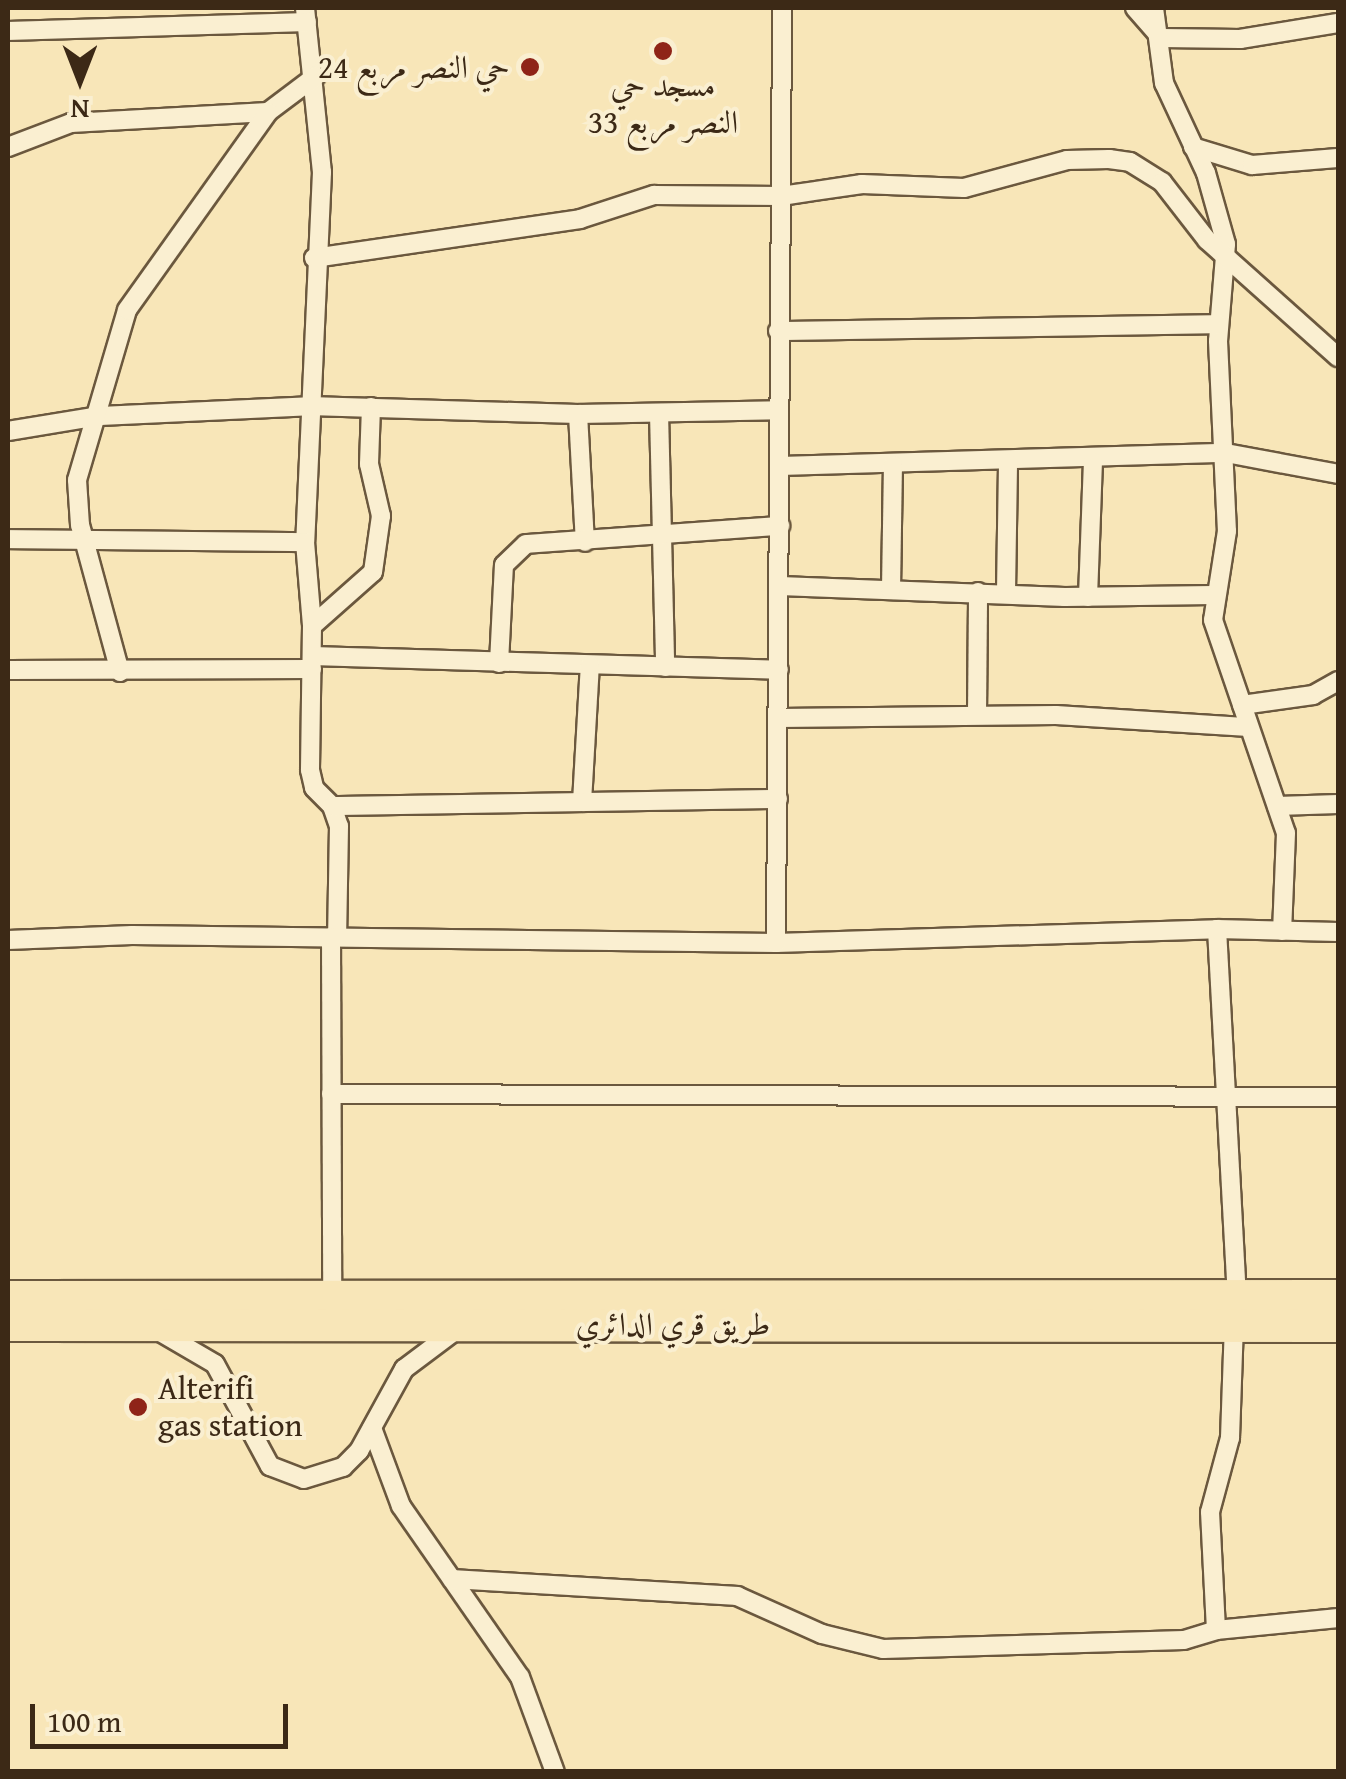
<!DOCTYPE html>
<meta charset="utf-8">
<style>
body{margin:0}
#map{position:relative;width:1346px;height:1779px;overflow:hidden;background:#f8e6b8;font-family:"Gentium Book Plus",Amiri,serif}
div>[style]{position:absolute}
.roads{filter:drop-shadow(2px 0 #6b583e) drop-shadow(-2px 0 #6b583e) drop-shadow(0 2px #6b583e) drop-shadow(0 -2px #6b583e)}
.street>*{height:18px;margin:-9px;padding:0 9px;transform-origin:9px;border-radius:9px;background:#faefd1}
.highway>*{height:32px;margin:-16px;padding:0 16px;transform-origin:16px;border-radius:16px;background:#f8e6b8}
.dots>*{width:28px;height:28px;translate:-50% -50%;box-sizing:border-box;border:5px solid #faefd1;border-radius:50%}
span{translate:-50% -50%;white-space:nowrap;text-align:center;line-height:1.15;-webkit-text-stroke:8px #faefd1;paint-order:stroke}
.poi-label{font-size:32px;color:#3c2916}
.right{translate:-100% -50%;text-align:right}
.left{translate:0 -50%;text-align:left}
.street-label{font-size:32px;color:#3c2916}
.frame{position:absolute;inset:0;border:10px solid #3c2916;pointer-events:none}
.north{position:absolute;left:30px;top:30px;width:100px;height:100px;-webkit-text-stroke:8px #faefd1;paint-order:stroke;rotate:180deg;font-size:28px;font-weight:700;line-height:40px;text-align:center;color:#3c2916}
.north::after{content:'';display:block;margin:auto;width:35px;height:45px;background:#3c2916;clip-path:polygon(50% 0,100% 100%,50% 72%,0 100%)}
.scale{position:absolute;left:30px;top:1704px;width:258px;height:45px;box-sizing:border-box;border:5px solid #3c2916;border-top:0;padding-left:12px;font-size:30px;line-height:35px;white-space:nowrap;color:#3c2916;-webkit-text-stroke:8px #faefd1;paint-order:stroke}
</style>
<div id="map">
<div class="roads">
<div class="street">
<div style="left:305px;top:8px;width:165px;rotate:84.1deg"></div>
<div style="left:322px;top:172px;width:370px;rotate:92.6deg"></div>
<div style="left:305px;top:542px;width:84px;rotate:85.2deg"></div>
<div style="left:312px;top:626px;width:144px;rotate:90.8deg"></div>
<div style="left:310px;top:770px;width:18px;rotate:77deg"></div>
<div style="left:314px;top:788px;width:25px;rotate:45deg"></div>
<div style="left:332px;top:806px;width:21px;rotate:71deg"></div>
<div style="left:339px;top:826px;width:111px;rotate:91deg"></div>
<div style="left:1135px;top:8px;width:40px;rotate:49deg"></div>
<div style="left:1161px;top:38px;width:79px;rotate:0.7deg"></div>
<div style="left:1240px;top:39px;width:99px;rotate:-9.3deg"></div>
<div style="left:1154px;top:8px;width:76px;rotate:82.4deg"></div>
<div style="left:1164px;top:83px;width:99px;rotate:65deg"></div>
<div style="left:1206px;top:173px;width:74px;rotate:74.3deg"></div>
<div style="left:1226px;top:244px;width:97px;rotate:94.7deg"></div>
<div style="left:1218px;top:341px;width:190px;rotate:87.3deg"></div>
<div style="left:1227px;top:531px;width:90px;rotate:98.9deg"></div>
<div style="left:1213px;top:620px;width:225px;rotate:71.1deg"></div>
<div style="left:1286px;top:833px;width:98px;rotate:92.3deg"></div>
<div style="left:8px;top:31px;width:299px;rotate:-1.7deg"></div>
<div style="left:8px;top:147px;width:67px;rotate:-20.9deg"></div>
<div style="left:71px;top:123px;width:197px;rotate:-3.2deg"></div>
<div style="left:268px;top:112px;width:60px;rotate:-36.9deg"></div>
<div style="left:1193px;top:147px;width:62px;rotate:17deg"></div>
<div style="left:1252px;top:165px;width:86px;rotate:-4.7deg"></div>
<div style="left:314px;top:258px;width:269px;rotate:-8.3deg"></div>
<div style="left:580px;top:219px;width:78px;rotate:-18deg"></div>
<div style="left:654px;top:195px;width:127px;rotate:0.5deg"></div>
<div style="left:781px;top:196px;width:82px;rotate:-8.4deg"></div>
<div style="left:862px;top:184px;width:102px;rotate:2.2deg"></div>
<div style="left:964px;top:188px;width:107px;rotate:-15.2deg"></div>
<div style="left:1067px;top:160px;width:42px;rotate:-1.4deg"></div>
<div style="left:1109px;top:159px;width:21px;rotate:8deg"></div>
<div style="left:1130px;top:162px;width:38px;rotate:32deg"></div>
<div style="left:1162px;top:182px;width:73px;rotate:52.2deg"></div>
<div style="left:1207px;top:240px;width:176px;rotate:41.8deg"></div>
<div style="left:778px;top:331px;width:440px;rotate:-0.9deg"></div>
<div style="left:659px;top:413px;width:254px;rotate:88.6deg"></div>
<div style="left:578px;top:414px;width:128px;rotate:86.9deg"></div>
<div style="left:8px;top:431px;width:93px;rotate:-9.3deg"></div>
<div style="left:100px;top:416px;width:209px;rotate:-2.7deg"></div>
<div style="left:309px;top:406px;width:269px;rotate:1.7deg"></div>
<div style="left:578px;top:414px;width:201px;rotate:-1.1deg"></div>
<div style="left:780px;top:466px;width:446px;rotate:-1.7deg"></div>
<div style="left:1226px;top:453px;width:114px;rotate:10.6deg"></div>
<div style="left:8px;top:539px;width:297px;rotate:0.6deg"></div>
<div style="left:780px;top:586px;width:285px;rotate:2.2deg"></div>
<div style="left:1065px;top:597px;width:148px;rotate:-0.8deg"></div>
<div style="left:891px;top:590px;width:125px;rotate:-89.1deg"></div>
<div style="left:1006px;top:592px;width:129px;rotate:-89.1deg"></div>
<div style="left:1088px;top:597px;width:135px;rotate:-87.9deg"></div>
<div style="left:312px;top:626px;width:81px;rotate:-41.5deg"></div>
<div style="left:373px;top:572px;width:57px;rotate:-81.9deg"></div>
<div style="left:381px;top:516px;width:53px;rotate:-103deg"></div>
<div style="left:369px;top:464px;width:57px;rotate:-88deg"></div>
<div style="left:312px;top:656px;width:467px;rotate:1.7deg"></div>
<div style="left:499px;top:663px;width:98px;rotate:-87.1deg"></div>
<div style="left:504px;top:565px;width:30px;rotate:-44deg"></div>
<div style="left:526px;top:544px;width:255px;rotate:-4.1deg"></div>
<div style="left:8px;top:670px;width:304px;rotate:-0.2deg"></div>
<div style="left:120px;top:672px;width:152px;rotate:-105.2deg"></div>
<div style="left:80px;top:525px;width:45px;rotate:-93.8deg"></div>
<div style="left:77px;top:480px;width:177px;rotate:-73.6deg"></div>
<div style="left:127px;top:310px;width:243px;rotate:-54.5deg"></div>
<div style="left:1242px;top:705px;width:72px;rotate:-8deg"></div>
<div style="left:1313px;top:695px;width:29px;rotate:-29deg"></div>
<div style="left:977px;top:715px;width:123px;rotate:-89.5deg"></div>
<div style="left:779px;top:718px;width:277px;rotate:-0.6deg"></div>
<div style="left:1056px;top:715px;width:193px;rotate:3.6deg"></div>
<div style="left:582px;top:802px;width:137px;rotate:-86.7deg"></div>
<div style="left:332px;top:806px;width:446px;rotate:-0.9deg"></div>
<div style="left:1277px;top:806px;width:61px;rotate:-1.9deg"></div>
<div style="left:1217px;top:929px;width:368px;rotate:86.9deg"></div>
<div style="left:331px;top:937px;width:360px;rotate:89.8deg"></div>
<div style="left:8px;top:940px;width:124px;rotate:-2.3deg"></div>
<div style="left:132px;top:935px;width:644px;rotate:0.71deg"></div>
<div style="left:776px;top:943px;width:441px;rotate:-1.8deg"></div>
<div style="left:1217px;top:929px;width:121px;rotate:1.4deg"></div>
<div style="left:776px;top:943px;width:935px;rotate:-89.63deg"></div>
<div style="left:331px;top:1094px;width:1007px;rotate:0.17deg"></div>
<div style="left:162px;top:1333px;width:61px;rotate:30.3deg"></div>
<div style="left:215px;top:1364px;width:116px;rotate:61.7deg"></div>
<div style="left:270px;top:1466px;width:36px;rotate:21deg"></div>
<div style="left:304px;top:1479px;width:41px;rotate:-17.1deg"></div>
<div style="left:343px;top:1467px;width:23px;rotate:-45deg"></div>
<div style="left:359px;top:1451px;width:94px;rotate:-61.2deg"></div>
<div style="left:404px;top:1369px;width:65px;rotate:-36.9deg"></div>
<div style="left:372px;top:1428px;width:83px;rotate:69.6deg"></div>
<div style="left:401px;top:1506px;width:208px;rotate:55.2deg"></div>
<div style="left:520px;top:1677px;width:101px;rotate:69.8deg"></div>
<div style="left:452px;top:1579px;width:286px;rotate:3.4deg"></div>
<div style="left:737px;top:1596px;width:93px;rotate:24.1deg"></div>
<div style="left:822px;top:1634px;width:63px;rotate:13.8deg"></div>
<div style="left:883px;top:1649px;width:301px;rotate:-1.7deg"></div>
<div style="left:1184px;top:1640px;width:34px;rotate:-17deg"></div>
<div style="left:1216px;top:1630px;width:123px;rotate:-5.6deg"></div>
<div style="left:1216px;top:1630px;width:118px;rotate:-92.9deg"></div>
<div style="left:1210px;top:1512px;width:77px;rotate:-74.9deg"></div>
<div style="left:1230px;top:1438px;width:113px;rotate:-88deg"></div>
</div>
<div class="highway">
<div style="left:8px;top:1297px;width:1330px;rotate:-0.04deg"></div>
<div style="left:8px;top:1325px;width:1330px;rotate:0.04deg"></div>
</div>
</div>
<div class="dots">
<div style="left:663px;top:51px;background:#8f2418"></div>
<div style="left:530px;top:67px;background:#8f2418"></div>
<div style="left:138px;top:1407px;background:#8f2418"></div>
</div>
<div class="poi-label">
<span class="right" style="left:510px;top:67px">حي النصر مربع 24</span>
<span style="left:663px;top:104px">مسجد حي<br>النصر مربع 33</span>
<span class="left" style="left:158px;top:1407px">Alterifi<br>gas station</span>
</div>
<div class="street-label">
<span style="left:673px;top:1324px">طريق قري الدائري</span>
</div>
<div class="frame"></div>
<div class="north">N</div>
<div class="scale">100 m</div>
</div>
